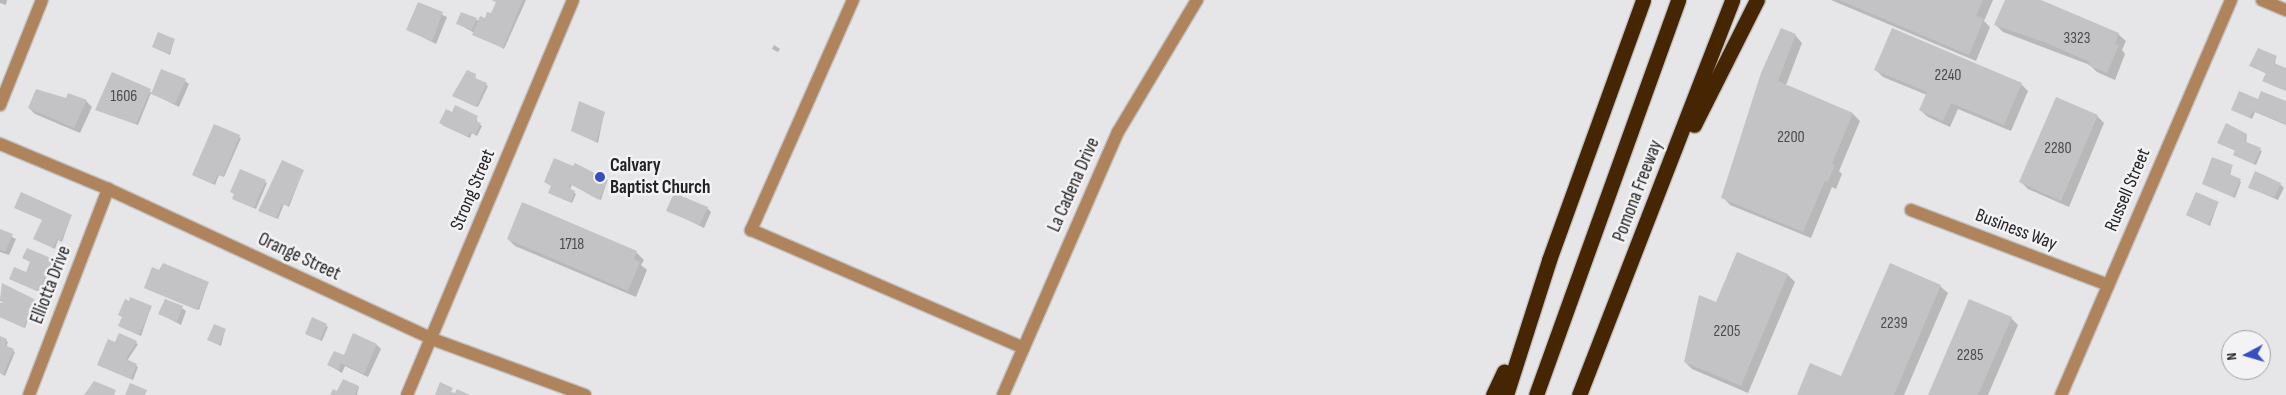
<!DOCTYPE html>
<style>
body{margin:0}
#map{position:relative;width:2286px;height:395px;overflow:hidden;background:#e6e6e8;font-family:"Sofia Sans Condensed",sans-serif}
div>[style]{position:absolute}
.shadow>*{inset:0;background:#0003}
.building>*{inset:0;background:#c3c3c5}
.roads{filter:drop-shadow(1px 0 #c3c3c5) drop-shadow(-1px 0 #c3c3c5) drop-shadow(0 1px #c3c3c5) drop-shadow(0 -1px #c3c3c5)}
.minor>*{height:12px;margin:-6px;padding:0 6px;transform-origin:6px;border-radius:6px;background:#af845d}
.highway>*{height:15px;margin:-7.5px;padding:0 7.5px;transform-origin:7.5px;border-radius:7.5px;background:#462602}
.dots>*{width:14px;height:14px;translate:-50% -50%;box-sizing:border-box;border:2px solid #f3f3f5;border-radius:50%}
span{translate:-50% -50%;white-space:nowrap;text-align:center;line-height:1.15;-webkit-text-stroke:5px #f3f3f5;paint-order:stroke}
.number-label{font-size:16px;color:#4b4b4c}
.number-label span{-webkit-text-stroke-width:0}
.poi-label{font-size:19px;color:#232324;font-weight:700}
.left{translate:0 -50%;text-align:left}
.street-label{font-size:19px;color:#232324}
.north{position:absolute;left:2221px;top:330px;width:50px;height:50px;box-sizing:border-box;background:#f3f3f5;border:1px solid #a0a0a1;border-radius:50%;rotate:264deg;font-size:14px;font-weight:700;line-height:20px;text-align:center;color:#232324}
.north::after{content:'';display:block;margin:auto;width:18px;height:22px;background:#364ec0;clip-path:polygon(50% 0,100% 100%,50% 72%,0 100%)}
</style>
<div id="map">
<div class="shadow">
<div style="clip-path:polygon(0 0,7px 0,6px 5px,0 3px)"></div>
<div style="clip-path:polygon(493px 0,526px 0,504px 49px,460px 25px,476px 19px,479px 22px,491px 15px,497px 2px)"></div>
<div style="clip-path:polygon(1831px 0,1993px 0,1984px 21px,1990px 27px,1976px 61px)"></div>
<div style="clip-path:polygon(2006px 0,2038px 0,2118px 34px,2126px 41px,2122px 50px,2125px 54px,2115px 80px,2097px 72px,2090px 65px,2003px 32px,1996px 25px)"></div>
<div style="clip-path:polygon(418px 3px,447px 17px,436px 44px,408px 30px)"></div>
<div style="clip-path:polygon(1795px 35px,1802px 43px,1786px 85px,1853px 114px,1860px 121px,1839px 171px,1842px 174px,1836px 189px,1832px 187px,1811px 238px,1730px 205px,1723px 197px)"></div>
<div style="clip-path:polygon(174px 40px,170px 55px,153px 47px)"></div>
<div style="clip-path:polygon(774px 45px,780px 49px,778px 52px,772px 49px)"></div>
<div style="clip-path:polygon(2276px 57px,2275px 64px,2286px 69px,2286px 91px,2265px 82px,2267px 74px,2251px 66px)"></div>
<div style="clip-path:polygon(1876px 70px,2021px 84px,2028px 91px,2011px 131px,1958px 109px,1950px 127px,1928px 117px,1920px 110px,1927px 95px,1883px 77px)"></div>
<div style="clip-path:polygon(475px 75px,476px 80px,488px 86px,478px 107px,454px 96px)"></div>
<div style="clip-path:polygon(185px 81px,189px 84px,179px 107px,151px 93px,138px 125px,96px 110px)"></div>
<div style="clip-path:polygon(67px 100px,86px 101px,92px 107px,80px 133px,35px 114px,29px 108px)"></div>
<div style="clip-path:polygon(2259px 101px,2286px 102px,2286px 125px,2255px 112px,2252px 119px,2233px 110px)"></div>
<div style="clip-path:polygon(604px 113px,598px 143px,573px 131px)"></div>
<div style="clip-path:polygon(2097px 116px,2104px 123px,2069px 207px,2028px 189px,2021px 182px)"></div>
<div style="clip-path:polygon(477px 117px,477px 123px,482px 126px,477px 136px,472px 133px,470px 138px,442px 125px)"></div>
<div style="clip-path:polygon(214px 126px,241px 138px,224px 177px,219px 175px,215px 185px,195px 176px)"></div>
<div style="clip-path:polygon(2247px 135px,2246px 143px,2262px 151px,2256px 165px,2236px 156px,2236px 151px,2220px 144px)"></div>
<div style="clip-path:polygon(2232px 166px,2230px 176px,2241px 182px,2235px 198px,2204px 184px)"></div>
<div style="clip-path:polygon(241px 170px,267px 183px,256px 209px,235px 200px)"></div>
<div style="clip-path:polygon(303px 171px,289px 207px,284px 204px,278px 219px,261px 212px)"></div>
<div style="clip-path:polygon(607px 181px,601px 200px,572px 184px,570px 190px,576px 194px,572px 203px,551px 194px,552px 186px,545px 182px)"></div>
<div style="clip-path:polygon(2280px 184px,2284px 188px,2278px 200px,2250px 188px)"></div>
<div style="clip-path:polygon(2218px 203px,2210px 226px,2189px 216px)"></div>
<div style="clip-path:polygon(707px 208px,711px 212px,704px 228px,668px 210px)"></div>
<div style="clip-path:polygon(71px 216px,62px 242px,58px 240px,55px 249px,35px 239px)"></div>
<div style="clip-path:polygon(0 231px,16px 239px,9px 255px,0 252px)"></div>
<div style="clip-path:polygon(508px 239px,636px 252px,644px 260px,641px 265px,647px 270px,636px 297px,515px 246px)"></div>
<div style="clip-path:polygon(52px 260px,41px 292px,12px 280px,26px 274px)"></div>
<div style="clip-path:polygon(1788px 275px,1795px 282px,1748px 393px,1692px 369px,1685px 362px)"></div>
<div style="clip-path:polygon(208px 283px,199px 310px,147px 289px)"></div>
<div style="clip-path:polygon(3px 284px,35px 301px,25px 328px,0 317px,0 303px,7px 303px,0 301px)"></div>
<div style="clip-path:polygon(1940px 286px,1948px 293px,1904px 395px,1798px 395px,1842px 378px)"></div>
<div style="clip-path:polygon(151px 307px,141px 336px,121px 327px,123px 317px,119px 315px)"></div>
<div style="clip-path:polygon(182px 308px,186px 311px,181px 325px,160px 314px)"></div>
<div style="clip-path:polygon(2011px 318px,2018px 325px,1988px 395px,1930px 395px)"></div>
<div style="clip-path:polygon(313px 319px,328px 327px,322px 341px,308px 335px)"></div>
<div style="clip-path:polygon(225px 330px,221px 346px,209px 340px)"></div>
<div style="clip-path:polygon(120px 335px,138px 344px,127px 361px,138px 367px,133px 380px,100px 366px)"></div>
<div style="clip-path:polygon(0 337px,8px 342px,6px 347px,15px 352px,5px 376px,0 373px)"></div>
<div style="clip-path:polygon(377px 345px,381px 349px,368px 377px,345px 366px,342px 373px,329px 365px)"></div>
<div style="clip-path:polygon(359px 387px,357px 395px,331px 395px)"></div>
</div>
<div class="building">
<div style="clip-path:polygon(491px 0,523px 0,503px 48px,472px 35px,480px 16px,485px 18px,487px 12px,491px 13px,496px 2px)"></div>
<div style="clip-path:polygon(1839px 0,1983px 0,1976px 16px,1984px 19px,1969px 55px)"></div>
<div style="clip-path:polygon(2005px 0,2041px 0,2119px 33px,2115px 44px,2119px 45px,2107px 73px,2088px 65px,2090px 62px,2044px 42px,1994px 25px)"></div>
<div style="clip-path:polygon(418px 2px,443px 12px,432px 41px,406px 30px)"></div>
<div style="clip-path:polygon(461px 12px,477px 18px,472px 30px,456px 24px)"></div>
<div style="clip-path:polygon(1781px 28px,1796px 34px,1778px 81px,1853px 113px,1832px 164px,1835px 165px,1828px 182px,1825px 181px,1803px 232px,1721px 198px,1761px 73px)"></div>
<div style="clip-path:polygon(1892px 28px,2022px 83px,2004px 125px,1951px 103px,1943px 121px,1919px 110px,1927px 92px,1874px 70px)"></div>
<div style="clip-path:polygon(158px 32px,175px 39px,169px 54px,152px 47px)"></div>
<div style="clip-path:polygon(2258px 48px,2277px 56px,2274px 63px,2286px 68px,2286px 91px,2262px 81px,2266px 73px,2249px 66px)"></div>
<div style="clip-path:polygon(161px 69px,186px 79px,175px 104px,151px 94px)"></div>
<div style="clip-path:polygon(467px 70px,476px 74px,475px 78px,487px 83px,476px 107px,452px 96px)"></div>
<div style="clip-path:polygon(112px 72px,151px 89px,136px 124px,95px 110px)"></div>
<div style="clip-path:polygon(36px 89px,66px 98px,68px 93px,87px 100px,74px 128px,28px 108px)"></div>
<div style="clip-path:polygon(2239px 91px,2258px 99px,2261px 91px,2286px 101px,2286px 124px,2253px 111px,2250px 118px,2231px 110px)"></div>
<div style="clip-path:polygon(2056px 97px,2098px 115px,2061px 201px,2019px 182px)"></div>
<div style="clip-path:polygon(579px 101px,605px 112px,596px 142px,571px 131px)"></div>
<div style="clip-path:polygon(455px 105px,478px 116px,476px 121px,481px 123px,475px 135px,470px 132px,468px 137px,439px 123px,446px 109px,452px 112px)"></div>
<div style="clip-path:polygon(2226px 123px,2247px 134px,2244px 141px,2261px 148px,2254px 164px,2233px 155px,2235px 150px,2217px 143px)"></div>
<div style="clip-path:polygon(214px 124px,240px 135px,223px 176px,218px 174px,213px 184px,192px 175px)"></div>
<div style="clip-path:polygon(2212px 157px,2233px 165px,2229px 174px,2241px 179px,2233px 197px,2202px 184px)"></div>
<div style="clip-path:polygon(554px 158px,573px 166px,575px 163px,608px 180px,599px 200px,570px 184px,569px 188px,575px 191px,571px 202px,548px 193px,551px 186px,544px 182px)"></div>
<div style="clip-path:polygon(282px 160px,304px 170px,288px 206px,282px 204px,276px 218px,258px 211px)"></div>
<div style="clip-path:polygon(240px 169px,266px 180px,254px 208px,232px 199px,234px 194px,230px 192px)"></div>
<div style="clip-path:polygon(2255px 171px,2281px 183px,2274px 197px,2248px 188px)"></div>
<div style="clip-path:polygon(21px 192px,72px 215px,61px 241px,57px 239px,53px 248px,33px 239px,42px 220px,14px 208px)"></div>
<div style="clip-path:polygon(2196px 192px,2219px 202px,2208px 225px,2186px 215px)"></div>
<div style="clip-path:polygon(674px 193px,708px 207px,700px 225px,666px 211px)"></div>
<div style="clip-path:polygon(522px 202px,637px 251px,634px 259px,640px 262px,628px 291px,507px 239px)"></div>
<div style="clip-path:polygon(0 229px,13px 234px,5px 252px,0 250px)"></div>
<div style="clip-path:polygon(27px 248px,53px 259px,39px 292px,9px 279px,14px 267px,26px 272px,30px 262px,22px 258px)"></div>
<div style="clip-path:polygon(1737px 252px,1788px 274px,1741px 386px,1684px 362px,1699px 295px,1716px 302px)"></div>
<div style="clip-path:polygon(163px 263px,209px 282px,197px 310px,144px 288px,152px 267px,159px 270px)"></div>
<div style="clip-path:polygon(1890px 263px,1941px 285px,1894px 395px,1797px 395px,1810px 363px,1841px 376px)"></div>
<div style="clip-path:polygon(2px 283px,34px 299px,24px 328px,0 317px,0 303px,5px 302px,0 300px)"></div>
<div style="clip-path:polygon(130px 297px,152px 306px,139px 335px,118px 326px,122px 317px,118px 315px,125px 299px,129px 301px)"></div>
<div style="clip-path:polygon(165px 299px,183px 306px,177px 322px,158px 314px)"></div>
<div style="clip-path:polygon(1969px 299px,2012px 317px,1978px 395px,1928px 395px)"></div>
<div style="clip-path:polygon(312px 317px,327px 324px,320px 340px,305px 334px)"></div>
<div style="clip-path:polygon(214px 324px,226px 329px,219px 345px,207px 340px)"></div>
<div style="clip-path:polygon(119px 333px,137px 341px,126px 359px,137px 364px,131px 379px,97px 365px,108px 339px,115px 342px)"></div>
<div style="clip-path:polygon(353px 333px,377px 344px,364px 374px,341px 363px,338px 370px,327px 365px,334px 351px,344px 355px)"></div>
<div style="clip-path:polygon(0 336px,7px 339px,5px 345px,14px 349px,3px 375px,0 373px)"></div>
<div style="clip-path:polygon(343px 379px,359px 386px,355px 395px,330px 395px,333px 389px,337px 391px)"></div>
<div style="clip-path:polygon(94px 381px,116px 390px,114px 395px,84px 395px)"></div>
<div style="clip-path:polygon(440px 382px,453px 388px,451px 392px,455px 393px,457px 389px,470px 395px,435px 395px)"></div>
<div style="clip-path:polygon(130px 383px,147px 390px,145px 395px,125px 395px)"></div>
</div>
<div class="roads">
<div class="minor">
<div style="left:853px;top:0;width:252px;rotate:113.9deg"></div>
<div style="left:751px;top:230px;width:297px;rotate:23.4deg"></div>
<div style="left:2262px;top:0;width:26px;rotate:23deg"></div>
<div style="left:0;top:105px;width:113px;rotate:-68.2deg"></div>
<div style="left:0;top:144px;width:117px;rotate:22.6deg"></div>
<div style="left:108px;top:189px;width:357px;rotate:24.8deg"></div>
<div style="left:432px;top:339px;width:163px;rotate:20.1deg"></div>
<div style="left:1911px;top:210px;width:211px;rotate:20.8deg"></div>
<div style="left:29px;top:395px;width:221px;rotate:-69deg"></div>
<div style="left:407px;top:395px;width:428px;rotate:-67.2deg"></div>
<div style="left:1003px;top:395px;width:287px;rotate:-66.4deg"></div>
<div style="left:1118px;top:132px;width:154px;rotate:-59.1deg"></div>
<div style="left:2061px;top:395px;width:430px;rotate:-66.7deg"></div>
</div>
<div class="highway">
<div style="left:1694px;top:125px;width:140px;rotate:-63.3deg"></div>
<div style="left:1493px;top:395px;width:26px;rotate:-65deg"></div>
<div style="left:1506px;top:395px;width:142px;rotate:-72.3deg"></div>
<div style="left:1549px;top:260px;width:276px;rotate:-70.1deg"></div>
<div style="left:1536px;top:395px;width:420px;rotate:-70.2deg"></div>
<div style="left:1579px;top:395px;width:424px;rotate:-68.8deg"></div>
</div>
</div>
<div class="dots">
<div style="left:600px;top:177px;background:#364ec0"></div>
</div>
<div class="number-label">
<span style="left:2077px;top:39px">3323</span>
<span style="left:1948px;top:76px">2240</span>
<span style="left:124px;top:97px">1606</span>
<span style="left:1791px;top:138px">2200</span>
<span style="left:2058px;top:149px">2280</span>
<span style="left:572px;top:245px">1718</span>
<span style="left:1894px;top:324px">2239</span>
<span style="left:1727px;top:332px">2205</span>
<span style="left:1970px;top:356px">2285</span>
</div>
<div class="poi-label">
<span class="left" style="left:610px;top:177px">Calvary<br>Baptist Church</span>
</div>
<div class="street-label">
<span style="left:1074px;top:185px;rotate:-66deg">La Cadena Drive</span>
<span style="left:473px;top:190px;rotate:-67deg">Strong Street</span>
<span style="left:2128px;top:190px;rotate:-67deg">Russell Street</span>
<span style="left:1638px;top:191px;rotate:-69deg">Pomona Freeway</span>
<span style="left:2016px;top:230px;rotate:21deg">Business Way</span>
<span style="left:299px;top:257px;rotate:25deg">Orange Street</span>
<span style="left:51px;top:285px;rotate:-69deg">Elliotta Drive</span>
</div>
<div class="north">N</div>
</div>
